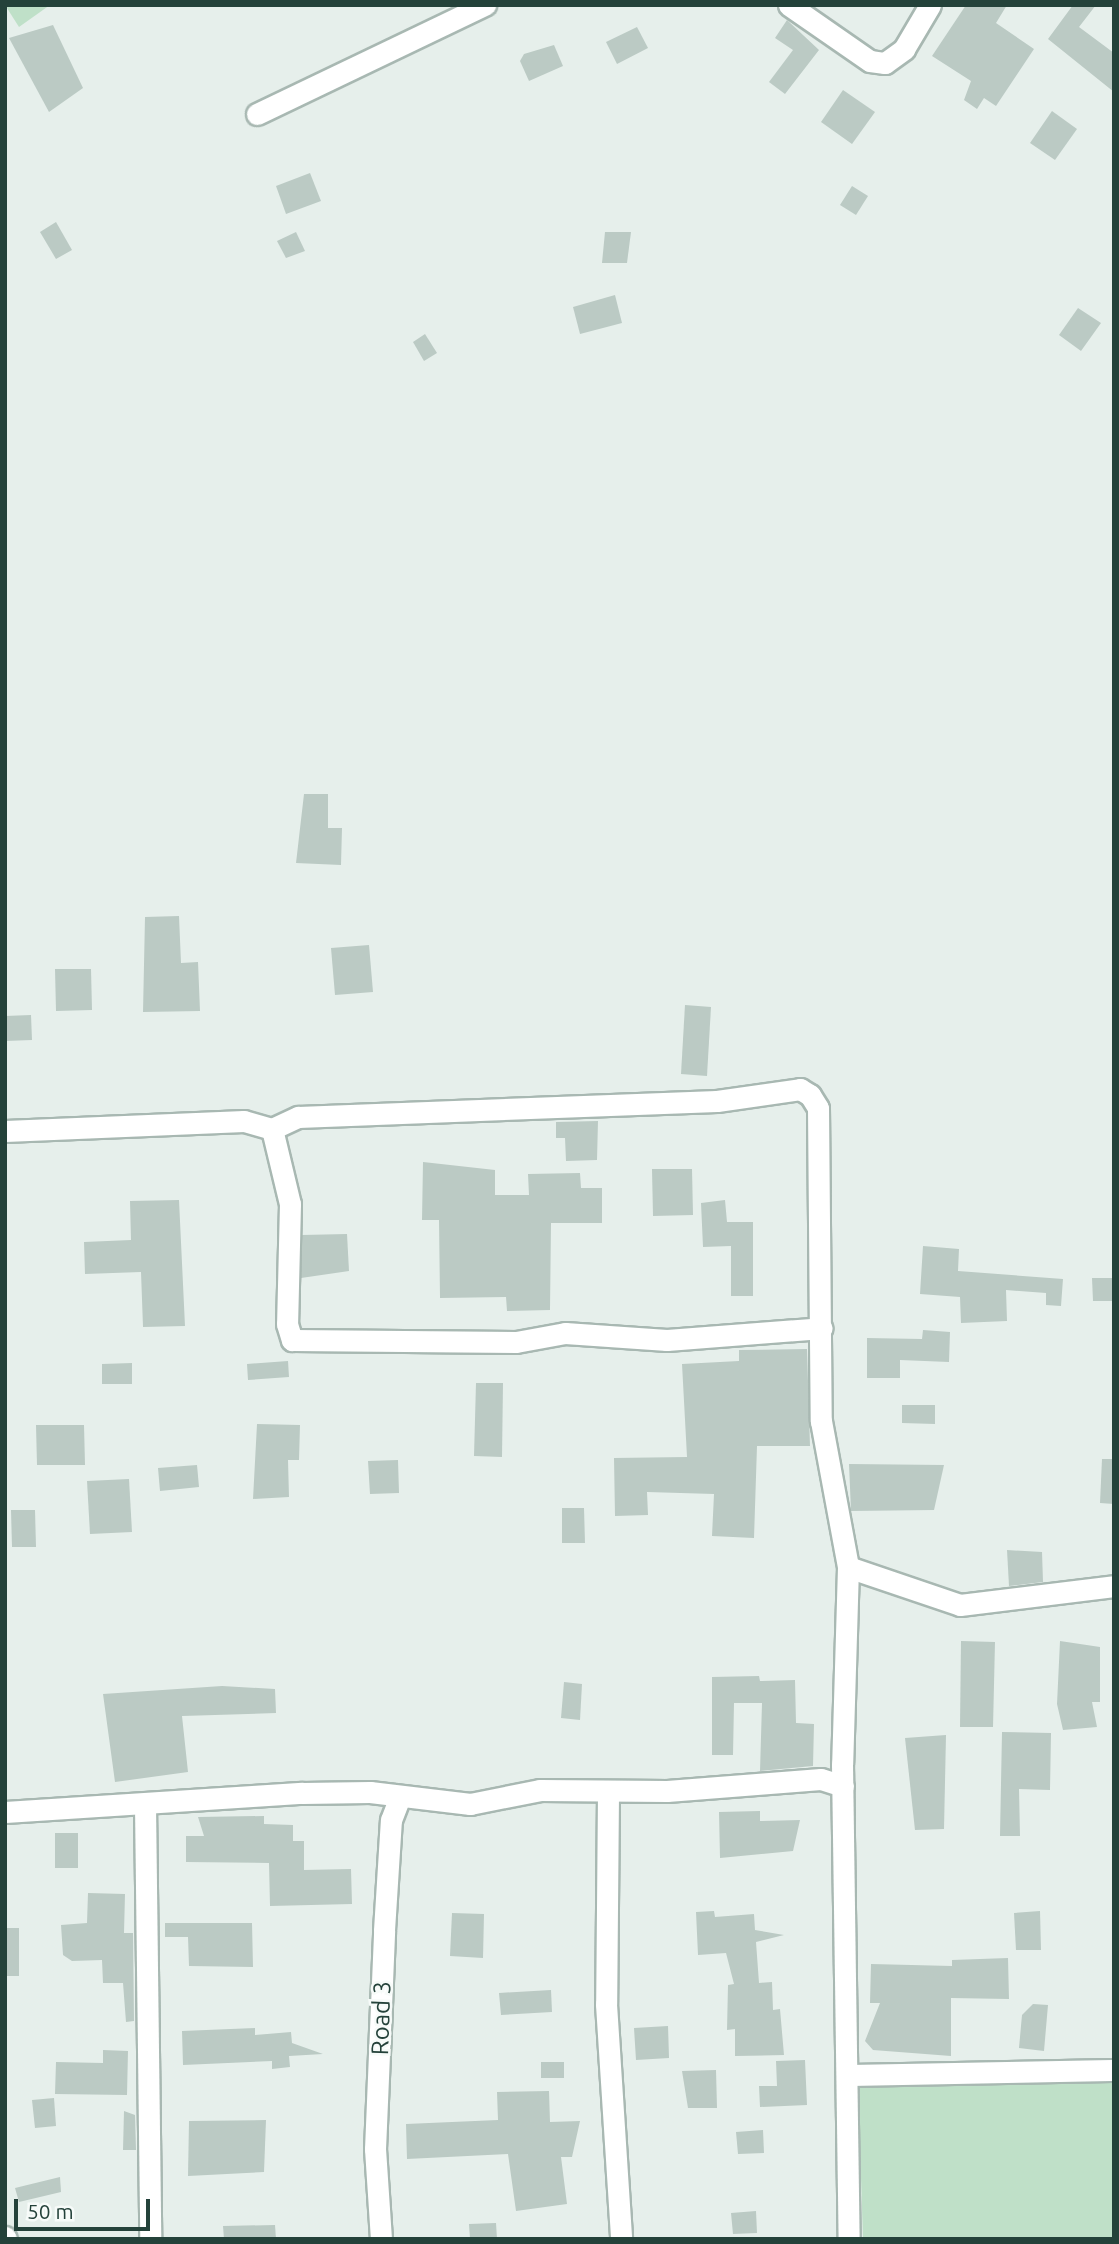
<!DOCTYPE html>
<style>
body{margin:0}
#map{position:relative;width:1119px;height:2244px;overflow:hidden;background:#e6efeb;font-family:Ubuntu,sans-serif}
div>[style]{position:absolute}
.green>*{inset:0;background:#bfe0c8}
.building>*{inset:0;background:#bbcac4}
.roads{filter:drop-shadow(2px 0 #a8b8b2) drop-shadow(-2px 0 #a8b8b2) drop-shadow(0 2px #a8b8b2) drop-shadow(0 -2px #a8b8b2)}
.street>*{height:21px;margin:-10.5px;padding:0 10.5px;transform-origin:10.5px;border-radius:10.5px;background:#fff}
span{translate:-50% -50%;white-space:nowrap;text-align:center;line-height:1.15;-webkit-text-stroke:5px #f7fbf9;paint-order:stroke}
.street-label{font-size:24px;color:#24423a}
.frame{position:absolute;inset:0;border:7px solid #24423a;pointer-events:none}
.scale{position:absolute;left:14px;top:2199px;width:136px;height:32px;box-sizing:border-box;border:4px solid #24423a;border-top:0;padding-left:9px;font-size:21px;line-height:24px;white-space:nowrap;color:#24423a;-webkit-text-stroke:5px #f7fbf9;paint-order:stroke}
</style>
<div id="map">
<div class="green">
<div style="clip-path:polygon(5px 5px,50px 5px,19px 27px)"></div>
<div style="clip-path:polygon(1114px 2079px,1114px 2239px,863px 2239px,858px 2087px)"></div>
</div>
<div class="building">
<div style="clip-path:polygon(966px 5px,1007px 5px,996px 23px,1034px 49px,996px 106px,984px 98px,977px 109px,964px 100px,971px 81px,932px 56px)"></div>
<div style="clip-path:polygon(1073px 5px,1096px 5px,1079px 27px,1114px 53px,1114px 92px,1048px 39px)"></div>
<div style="clip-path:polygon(787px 20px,819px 50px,785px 94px,769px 82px,793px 50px,775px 38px)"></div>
<div style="clip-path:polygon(53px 25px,83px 88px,49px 112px,9px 38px)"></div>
<div style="clip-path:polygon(637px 27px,648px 48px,617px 64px,606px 42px)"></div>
<div style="clip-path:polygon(554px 45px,563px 66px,529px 81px,520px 61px,524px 54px)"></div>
<div style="clip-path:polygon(843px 90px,875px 112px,852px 144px,821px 122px)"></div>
<div style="clip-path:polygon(1052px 111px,1077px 129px,1055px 160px,1030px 143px)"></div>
<div style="clip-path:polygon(310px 173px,321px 201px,286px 214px,276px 186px)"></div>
<div style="clip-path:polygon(852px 186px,868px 196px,856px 215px,840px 205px)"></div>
<div style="clip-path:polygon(56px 222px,72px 250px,56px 259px,40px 232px)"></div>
<div style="clip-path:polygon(296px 232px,305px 251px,286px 258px,277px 241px)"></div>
<div style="clip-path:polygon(605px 232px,631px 232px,627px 263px,602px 263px)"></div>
<div style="clip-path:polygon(615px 295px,622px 323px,580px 334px,573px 307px)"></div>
<div style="clip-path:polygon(1078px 308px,1101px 323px,1081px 351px,1059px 335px)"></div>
<div style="clip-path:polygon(425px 334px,437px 353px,424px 361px,413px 342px)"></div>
<div style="clip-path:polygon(304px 794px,328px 794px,328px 828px,342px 828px,341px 865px,296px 863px)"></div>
<div style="clip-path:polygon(179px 916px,181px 963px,198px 962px,200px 1011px,143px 1012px,145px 917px)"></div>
<div style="clip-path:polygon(369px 945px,373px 992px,335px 995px,331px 948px)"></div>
<div style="clip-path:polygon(55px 969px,91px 969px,92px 1010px,56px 1011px)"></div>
<div style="clip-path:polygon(685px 1005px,711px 1007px,707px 1076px,681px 1074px)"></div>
<div style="clip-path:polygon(31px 1015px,32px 1040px,5px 1041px,5px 1016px)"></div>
<div style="clip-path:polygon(598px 1121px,597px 1160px,566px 1161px,565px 1138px,556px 1138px,556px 1122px)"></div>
<div style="clip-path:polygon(423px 1162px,495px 1170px,495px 1195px,529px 1195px,528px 1174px,580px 1173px,581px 1188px,602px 1188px,602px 1223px,551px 1223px,550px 1310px,507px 1311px,506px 1297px,440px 1298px,439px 1220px,422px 1220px)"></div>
<div style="clip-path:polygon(652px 1169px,692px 1169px,693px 1215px,653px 1216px)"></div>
<div style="clip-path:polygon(179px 1200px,185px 1326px,143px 1327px,141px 1272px,85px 1274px,84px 1242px,131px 1240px,130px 1201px)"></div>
<div style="clip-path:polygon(725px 1200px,727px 1222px,753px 1222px,753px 1296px,731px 1296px,731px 1246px,703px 1247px,701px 1203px)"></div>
<div style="clip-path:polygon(347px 1234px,349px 1271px,301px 1278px,302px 1235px)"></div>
<div style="clip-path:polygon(923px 1246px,959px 1249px,958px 1271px,1063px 1279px,1061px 1306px,1046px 1305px,1046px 1293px,1006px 1290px,1007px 1321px,961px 1323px,960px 1297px,920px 1294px)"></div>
<div style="clip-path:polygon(1092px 1278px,1114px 1278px,1114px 1301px,1093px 1301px)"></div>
<div style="clip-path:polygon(923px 1330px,950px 1332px,949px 1362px,900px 1360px,900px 1378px,867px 1378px,867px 1338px,922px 1339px)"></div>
<div style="clip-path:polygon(807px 1349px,810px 1446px,757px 1446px,754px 1538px,712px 1536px,714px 1494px,647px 1492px,648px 1515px,615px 1516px,614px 1458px,687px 1457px,682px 1364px,739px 1361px,739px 1350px)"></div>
<div style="clip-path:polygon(288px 1361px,289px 1377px,248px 1380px,247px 1364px)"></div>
<div style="clip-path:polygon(132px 1363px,132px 1384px,102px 1384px,102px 1364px)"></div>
<div style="clip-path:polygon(476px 1383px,503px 1383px,502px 1457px,474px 1456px)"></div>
<div style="clip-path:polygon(902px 1405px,935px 1405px,935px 1424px,902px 1423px)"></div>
<div style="clip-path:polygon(257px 1424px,300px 1425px,299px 1460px,288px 1460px,289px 1497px,253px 1499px)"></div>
<div style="clip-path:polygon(36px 1425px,84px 1425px,85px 1465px,37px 1465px)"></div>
<div style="clip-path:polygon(1102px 1459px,1114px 1459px,1114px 1504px,1100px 1503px)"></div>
<div style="clip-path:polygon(398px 1460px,399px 1493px,370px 1494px,368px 1461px)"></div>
<div style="clip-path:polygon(849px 1464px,944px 1465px,934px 1510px,851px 1511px)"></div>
<div style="clip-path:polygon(197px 1465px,199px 1487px,160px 1491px,158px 1468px)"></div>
<div style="clip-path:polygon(129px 1479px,132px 1532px,90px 1534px,87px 1481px)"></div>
<div style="clip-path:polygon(562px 1508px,584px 1508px,585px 1543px,562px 1543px)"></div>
<div style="clip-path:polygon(11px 1510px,35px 1510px,36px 1547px,12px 1547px)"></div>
<div style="clip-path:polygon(1007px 1550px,1042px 1552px,1043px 1582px,1009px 1586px)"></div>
<div style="clip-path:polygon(961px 1641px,995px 1642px,993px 1727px,960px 1727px)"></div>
<div style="clip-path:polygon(1060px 1641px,1100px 1647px,1100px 1702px,1092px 1702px,1097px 1727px,1063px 1730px,1057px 1704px)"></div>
<div style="clip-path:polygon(759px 1676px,760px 1681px,795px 1680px,796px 1723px,814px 1724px,813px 1766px,760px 1771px,762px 1703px,734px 1703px,733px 1755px,712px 1755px,712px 1677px)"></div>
<div style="clip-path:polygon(564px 1682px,582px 1684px,580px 1720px,561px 1718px)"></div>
<div style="clip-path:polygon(222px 1686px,275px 1689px,276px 1713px,182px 1716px,188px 1772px,115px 1782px,103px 1694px)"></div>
<div style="clip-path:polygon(1002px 1732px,1051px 1733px,1050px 1790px,1019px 1789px,1020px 1836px,1000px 1836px)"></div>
<div style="clip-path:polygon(946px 1735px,944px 1829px,915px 1830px,905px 1738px)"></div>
<div style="clip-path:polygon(760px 1811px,760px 1821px,800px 1820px,793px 1851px,720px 1858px,719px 1812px)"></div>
<div style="clip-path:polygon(264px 1816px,264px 1824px,293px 1825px,293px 1841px,304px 1841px,304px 1870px,351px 1869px,352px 1904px,270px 1906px,269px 1863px,186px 1862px,186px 1836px,204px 1836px,198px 1817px)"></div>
<div style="clip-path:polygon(55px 1833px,78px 1833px,78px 1868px,55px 1868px)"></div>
<div style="clip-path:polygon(88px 1893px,125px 1894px,124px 1933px,133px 1933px,134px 2021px,126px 2022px,123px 1983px,103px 1983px,102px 1960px,72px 1961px,63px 1955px,61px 1925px,87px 1923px)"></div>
<div style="clip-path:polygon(714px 1911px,715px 1917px,754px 1914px,755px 1930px,784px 1935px,756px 1942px,759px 1983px,772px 1982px,773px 2010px,780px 2009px,784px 2055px,735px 2056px,735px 2029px,727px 2030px,728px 1985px,734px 1984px,726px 1953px,698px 1955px,696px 1912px)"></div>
<div style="clip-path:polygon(1040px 1911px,1041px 1950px,1016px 1950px,1014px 1913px)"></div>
<div style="clip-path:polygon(452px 1913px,484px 1914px,483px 1958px,450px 1956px)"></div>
<div style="clip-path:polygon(165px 1923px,252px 1923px,253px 1967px,189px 1966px,188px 1937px,165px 1937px)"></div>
<div style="clip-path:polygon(5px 1928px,19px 1928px,19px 1976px,5px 1976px)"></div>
<div style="clip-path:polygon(1008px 1958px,1009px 1999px,951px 1998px,951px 2056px,873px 2050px,865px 2041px,880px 2003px,870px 2003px,871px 1964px,952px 1966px,952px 1960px)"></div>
<div style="clip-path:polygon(551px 1990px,552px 2012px,501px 2015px,499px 1993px)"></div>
<div style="clip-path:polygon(1033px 2004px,1048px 2005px,1044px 2051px,1019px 2048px,1022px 2015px)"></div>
<div style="clip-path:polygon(668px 2026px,669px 2058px,636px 2060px,634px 2028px)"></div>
<div style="clip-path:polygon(255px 2028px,255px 2035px,291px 2032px,292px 2043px,323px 2054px,289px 2056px,290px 2067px,272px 2069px,272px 2061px,183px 2065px,182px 2031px)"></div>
<div style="clip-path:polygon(103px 2050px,128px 2051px,127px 2095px,55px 2094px,56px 2062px,103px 2063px)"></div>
<div style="clip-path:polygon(805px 2060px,807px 2105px,760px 2107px,759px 2086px,777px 2086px,776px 2061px)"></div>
<div style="clip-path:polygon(541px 2062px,564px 2062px,564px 2078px,541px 2078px)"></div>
<div style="clip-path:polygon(716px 2070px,717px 2108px,688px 2108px,682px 2071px)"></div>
<div style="clip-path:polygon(549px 2091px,550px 2122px,580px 2121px,572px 2157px,561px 2157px,567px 2204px,516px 2211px,508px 2154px,407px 2159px,406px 2124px,498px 2120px,497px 2092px)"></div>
<div style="clip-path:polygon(54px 2098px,56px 2126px,35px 2128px,32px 2100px)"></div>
<div style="clip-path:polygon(124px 2111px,135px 2115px,136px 2150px,123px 2150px)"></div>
<div style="clip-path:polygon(266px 2120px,264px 2172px,188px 2176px,189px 2121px)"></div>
<div style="clip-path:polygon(763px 2130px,764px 2153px,738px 2154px,736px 2132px)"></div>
<div style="clip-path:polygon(60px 2177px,61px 2192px,19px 2202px,15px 2188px)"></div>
<div style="clip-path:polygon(756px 2211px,757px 2233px,733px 2234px,731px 2213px)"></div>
<div style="clip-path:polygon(496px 2223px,497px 2239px,470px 2239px,469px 2224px)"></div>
<div style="clip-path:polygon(275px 2225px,276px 2239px,224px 2239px,223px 2226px)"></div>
</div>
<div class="roads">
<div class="street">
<div style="left:789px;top:5px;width:98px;rotate:34.7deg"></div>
<div style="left:870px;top:61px;width:15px;rotate:8deg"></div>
<div style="left:885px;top:63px;width:24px;rotate:-36deg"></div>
<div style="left:904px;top:49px;width:51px;rotate:-59.4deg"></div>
<div style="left:257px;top:114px;width:253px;rotate:-25.6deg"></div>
<div style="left:272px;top:1129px;width:77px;rotate:76.5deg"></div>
<div style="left:290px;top:1204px;width:120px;rotate:91.4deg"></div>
<div style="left:287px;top:1324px;width:17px;rotate:73deg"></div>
<div style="left:292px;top:1340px;width:224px;rotate:0.5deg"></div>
<div style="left:516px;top:1342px;width:50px;rotate:-10.4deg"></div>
<div style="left:565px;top:1333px;width:102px;rotate:3.9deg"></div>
<div style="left:667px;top:1340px;width:155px;rotate:-4.4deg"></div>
<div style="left:5px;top:1131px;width:239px;rotate:-2.4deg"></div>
<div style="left:244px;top:1121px;width:29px;rotate:16deg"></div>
<div style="left:272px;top:1129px;width:29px;rotate:-25deg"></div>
<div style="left:298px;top:1117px;width:419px;rotate:-2.2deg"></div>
<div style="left:717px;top:1101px;width:84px;rotate:-8.2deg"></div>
<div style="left:800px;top:1089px;width:12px;rotate:31deg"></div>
<div style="left:810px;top:1095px;width:15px;rotate:58deg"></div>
<div style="left:818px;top:1108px;width:313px;rotate:89.5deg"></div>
<div style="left:821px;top:1421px;width:148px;rotate:79.5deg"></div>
<div style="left:848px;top:1567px;width:197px;rotate:91.7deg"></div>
<div style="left:842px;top:1764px;width:475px;rotate:89.2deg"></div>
<div style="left:848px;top:1567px;width:118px;rotate:18.7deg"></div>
<div style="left:960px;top:1605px;width:155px;rotate:-7deg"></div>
<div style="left:608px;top:1793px;width:211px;rotate:90.5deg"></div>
<div style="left:606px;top:2004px;width:235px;rotate:86.3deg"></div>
<div style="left:145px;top:1804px;width:435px;rotate:89.3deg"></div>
<div style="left:5px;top:1812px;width:298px;rotate:-3.7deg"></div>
<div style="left:302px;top:1793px;width:68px;rotate:-0.8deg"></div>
<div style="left:370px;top:1792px;width:101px;rotate:6.8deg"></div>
<div style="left:470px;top:1804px;width:71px;rotate:-11.3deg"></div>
<div style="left:540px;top:1790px;width:127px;rotate:0.5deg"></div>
<div style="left:667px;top:1791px;width:154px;rotate:-4.5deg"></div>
<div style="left:821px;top:1779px;width:23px;rotate:18deg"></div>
<div style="left:847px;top:2075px;width:267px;rotate:-1.1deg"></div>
<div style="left:5px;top:2237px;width:2px;rotate:63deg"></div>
<div style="left:381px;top:2239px;width:90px;rotate:-93.8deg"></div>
<div style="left:375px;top:2149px;width:219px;rotate:-87.6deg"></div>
<div style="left:384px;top:1930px;width:110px;rotate:-86.4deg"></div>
<div style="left:391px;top:1820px;width:25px;rotate:-69deg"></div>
</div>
</div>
<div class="street-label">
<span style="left:381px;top:2018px;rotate:-88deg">Road 3</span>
</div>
<div class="frame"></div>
<div class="scale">50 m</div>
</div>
